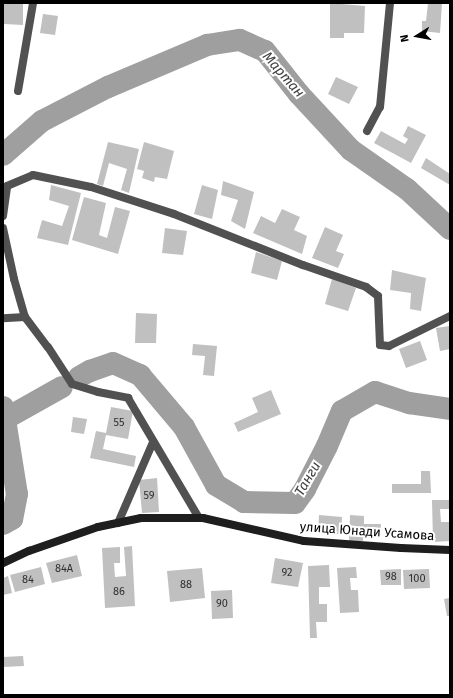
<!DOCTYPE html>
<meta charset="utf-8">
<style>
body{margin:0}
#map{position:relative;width:453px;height:698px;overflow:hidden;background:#fff;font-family:"Fira Sans",sans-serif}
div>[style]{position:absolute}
.river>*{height:22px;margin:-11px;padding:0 11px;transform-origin:11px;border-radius:11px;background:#9f9f9f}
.building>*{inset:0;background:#c0c0c0}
.street>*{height:8px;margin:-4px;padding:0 4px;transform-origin:4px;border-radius:4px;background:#515151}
.secondary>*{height:8px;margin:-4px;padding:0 4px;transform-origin:4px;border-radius:4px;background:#1e1e1e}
span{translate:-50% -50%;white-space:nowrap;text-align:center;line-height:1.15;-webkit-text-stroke:4px #fff;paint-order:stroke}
.number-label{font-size:11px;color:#303030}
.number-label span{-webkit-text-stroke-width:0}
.street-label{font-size:13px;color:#000}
.water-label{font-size:14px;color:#404040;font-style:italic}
.frame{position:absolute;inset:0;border:4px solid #000;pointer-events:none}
.north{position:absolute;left:397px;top:16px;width:40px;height:40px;-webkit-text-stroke:3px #fff;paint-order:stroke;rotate:259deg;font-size:11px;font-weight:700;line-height:16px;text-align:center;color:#000}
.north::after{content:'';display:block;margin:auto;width:14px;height:18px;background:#000;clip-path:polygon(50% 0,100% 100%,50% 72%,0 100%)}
</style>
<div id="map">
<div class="river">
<div style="left:3px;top:155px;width:52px;rotate:-41.1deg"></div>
<div style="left:42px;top:121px;width:74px;rotate:-27.3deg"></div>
<div style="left:108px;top:87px;width:108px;rotate:-23deg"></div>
<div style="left:207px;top:45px;width:33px;rotate:-9deg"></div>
<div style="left:240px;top:40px;width:27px;rotate:24deg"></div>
<div style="left:265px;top:51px;width:55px;rotate:51.7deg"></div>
<div style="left:299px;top:94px;width:76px;rotate:47.1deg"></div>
<div style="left:351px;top:150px;width:68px;rotate:34.9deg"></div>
<div style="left:407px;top:189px;width:59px;rotate:42.9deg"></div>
<div style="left:79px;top:377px;width:13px;rotate:-29deg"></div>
<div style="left:90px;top:371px;width:24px;rotate:-19deg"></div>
<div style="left:113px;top:363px;width:30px;rotate:24deg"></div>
<div style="left:140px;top:375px;width:68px;rotate:49.8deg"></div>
<div style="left:184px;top:427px;width:66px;rotate:61.1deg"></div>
<div style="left:216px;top:485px;width:33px;rotate:31deg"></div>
<div style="left:244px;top:502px;width:51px;rotate:1.1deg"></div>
<div style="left:295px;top:503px;width:17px;rotate:-54deg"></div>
<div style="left:305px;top:489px;width:48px;rotate:-62.9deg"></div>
<div style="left:327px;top:446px;width:38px;rotate:-67deg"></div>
<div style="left:342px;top:411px;width:38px;rotate:-30deg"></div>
<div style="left:375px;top:392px;width:36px;rotate:18deg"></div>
<div style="left:409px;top:403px;width:41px;rotate:8.3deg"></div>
<div style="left:3px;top:407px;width:88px;rotate:80.9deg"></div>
<div style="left:17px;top:494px;width:25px;rotate:101deg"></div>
<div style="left:12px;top:519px;width:10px;rotate:151deg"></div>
<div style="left:5px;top:419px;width:65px;rotate:-29.3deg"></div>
</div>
<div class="building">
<div style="clip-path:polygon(3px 3px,23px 3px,23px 25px,4px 24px)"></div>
<div style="clip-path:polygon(330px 3px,365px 6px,364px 33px,344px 33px,344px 38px,330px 38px)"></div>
<div style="clip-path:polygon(428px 3px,442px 3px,440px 33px,422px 31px,422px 21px,426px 21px)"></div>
<div style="clip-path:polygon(43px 14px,58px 16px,55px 35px,40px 33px)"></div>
<div style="clip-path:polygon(336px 77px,358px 87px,349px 104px,328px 94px)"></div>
<div style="clip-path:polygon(408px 126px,426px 135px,411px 163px,374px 143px,381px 131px,405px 144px,408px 139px,403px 136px)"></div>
<div style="clip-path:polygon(108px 142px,139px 149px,129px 193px,121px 190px,127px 169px,109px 163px,103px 186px,97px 184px)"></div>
<div style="clip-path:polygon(144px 142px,174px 151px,167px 179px,155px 177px,154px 182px,142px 178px,144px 171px,137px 169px)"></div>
<div style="clip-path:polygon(426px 158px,450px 174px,450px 185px,421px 168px)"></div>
<div style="clip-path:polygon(223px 181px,254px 192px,245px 229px,231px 221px,238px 200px,221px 195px)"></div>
<div style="clip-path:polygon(51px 185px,81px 193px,68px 245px,37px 238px,42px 220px,62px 226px,69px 206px,49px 200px)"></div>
<div style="clip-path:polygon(202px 185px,218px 190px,212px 219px,194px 214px)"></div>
<div style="clip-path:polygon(84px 197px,106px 203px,99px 235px,107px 238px,115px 207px,130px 211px,118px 254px,72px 240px)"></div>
<div style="clip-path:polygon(282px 209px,300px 217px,294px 230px,307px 236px,302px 254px,253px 233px,261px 216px,275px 223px)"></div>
<div style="clip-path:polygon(325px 227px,343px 235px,336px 251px,344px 254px,338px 268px,312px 258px)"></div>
<div style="clip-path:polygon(165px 228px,187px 231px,183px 255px,162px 253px)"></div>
<div style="clip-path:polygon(256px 252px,282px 261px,277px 280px,251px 273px)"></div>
<div style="clip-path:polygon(392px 270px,426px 278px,421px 311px,410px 309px,411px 293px,390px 290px)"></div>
<div style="clip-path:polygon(332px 279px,356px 288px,348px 311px,325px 304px)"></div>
<div style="clip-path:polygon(136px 313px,157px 314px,156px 343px,135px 343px)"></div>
<div style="clip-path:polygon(450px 326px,450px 349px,440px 351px,436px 328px)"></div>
<div style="clip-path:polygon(420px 341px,427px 360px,406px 368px,399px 349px)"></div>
<div style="clip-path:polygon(193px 344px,217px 346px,214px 376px,203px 375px,205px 356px,192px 355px)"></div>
<div style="clip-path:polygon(271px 390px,281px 414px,238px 432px,234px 423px,258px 412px,252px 398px)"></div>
<div style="clip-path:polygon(111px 407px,133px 411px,128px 439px,106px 435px,103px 449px,136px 456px,134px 467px,90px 458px,96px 431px,106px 433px)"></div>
<div style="clip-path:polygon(73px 417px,87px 419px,84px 434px,71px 432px)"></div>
<div style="clip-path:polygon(421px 471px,430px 471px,431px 493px,392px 493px,392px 484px,421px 484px)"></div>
<div style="clip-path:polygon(157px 478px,159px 512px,142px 513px,139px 480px)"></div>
<div style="clip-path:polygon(432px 500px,450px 500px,450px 509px,440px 509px,441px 522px,450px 522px,450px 541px,433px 542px)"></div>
<div style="clip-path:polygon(319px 515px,342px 517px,341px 534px,318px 533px)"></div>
<div style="clip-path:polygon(350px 515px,364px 516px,364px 524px,381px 524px,380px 538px,363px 538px,363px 541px,349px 541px)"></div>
<div style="clip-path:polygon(132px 546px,135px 606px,105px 608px,102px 548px,120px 547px,120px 563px,114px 563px,115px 577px,126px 576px,124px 547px)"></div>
<div style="clip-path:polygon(77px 555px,82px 576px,52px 583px,46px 563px)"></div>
<div style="clip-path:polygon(275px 558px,303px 563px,298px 587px,271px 583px)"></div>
<div style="clip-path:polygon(329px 565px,330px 587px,319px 587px,319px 604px,327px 604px,327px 622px,316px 622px,317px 638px,310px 638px,308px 566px)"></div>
<div style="clip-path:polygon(41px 567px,45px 584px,15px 592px,10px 575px)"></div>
<div style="clip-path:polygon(356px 567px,357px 578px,350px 578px,351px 590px,358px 590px,359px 612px,340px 613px,337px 568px)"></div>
<div style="clip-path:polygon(202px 568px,205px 598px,170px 602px,167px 571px)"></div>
<div style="clip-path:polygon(401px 569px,401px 585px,381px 585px,380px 570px)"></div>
<div style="clip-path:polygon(429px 569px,430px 588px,404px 589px,403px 570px)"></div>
<div style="clip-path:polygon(8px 576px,12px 593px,3px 595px,3px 578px)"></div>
<div style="clip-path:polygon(232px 590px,233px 618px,212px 619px,211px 591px)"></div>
<div style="clip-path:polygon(450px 598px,450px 616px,447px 616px,444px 599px)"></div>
<div style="clip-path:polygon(23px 656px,24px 666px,3px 667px,3px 657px)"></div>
</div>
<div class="street">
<div style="left:18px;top:91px;width:89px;rotate:-80.3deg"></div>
<div style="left:367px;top:131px;width:27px;rotate:-62deg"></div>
<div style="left:380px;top:107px;width:104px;rotate:-84.5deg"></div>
<div style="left:3px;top:216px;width:30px;rotate:-82deg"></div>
<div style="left:7px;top:186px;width:28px;rotate:-23deg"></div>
<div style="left:33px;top:175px;width:59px;rotate:11.7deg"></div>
<div style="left:91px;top:187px;width:87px;rotate:18deg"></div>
<div style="left:174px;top:214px;width:139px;rotate:21.6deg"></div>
<div style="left:303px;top:265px;width:67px;rotate:19.2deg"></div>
<div style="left:366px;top:287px;width:15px;rotate:37deg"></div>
<div style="left:378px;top:296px;width:49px;rotate:87.7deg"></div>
<div style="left:380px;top:345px;width:9px;rotate:6deg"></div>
<div style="left:389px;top:346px;width:68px;rotate:-26.2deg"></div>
<div style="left:3px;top:228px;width:52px;rotate:77.8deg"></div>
<div style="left:14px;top:279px;width:40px;rotate:74deg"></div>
<div style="left:25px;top:317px;width:22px;rotate:177deg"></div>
<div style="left:25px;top:317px;width:38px;rotate:53deg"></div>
<div style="left:48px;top:347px;width:44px;rotate:57deg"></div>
<div style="left:72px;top:384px;width:27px;rotate:17deg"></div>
<div style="left:98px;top:392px;width:31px;rotate:11deg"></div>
<div style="left:128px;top:398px;width:139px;rotate:59.4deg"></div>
<div style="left:118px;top:523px;width:88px;rotate:-66.6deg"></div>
</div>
<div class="secondary">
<div style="left:3px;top:563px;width:29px;rotate:-25deg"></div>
<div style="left:29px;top:551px;width:73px;rotate:-19.2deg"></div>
<div style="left:98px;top:527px;width:44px;rotate:-11.8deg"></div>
<div style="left:141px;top:518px;width:62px"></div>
<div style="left:203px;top:518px;width:104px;rotate:12.8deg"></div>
<div style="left:304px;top:541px;width:97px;rotate:4.1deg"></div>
<div style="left:401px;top:548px;width:49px;rotate:2.3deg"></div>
</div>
<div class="number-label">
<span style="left:119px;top:423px">55</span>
<span style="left:149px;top:496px">59</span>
<span style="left:64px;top:569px">84А</span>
<span style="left:287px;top:573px">92</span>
<span style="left:391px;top:577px">98</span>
<span style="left:417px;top:579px">100</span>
<span style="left:28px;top:580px">84</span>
<span style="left:186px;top:585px">88</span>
<span style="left:119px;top:592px">86</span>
<span style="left:222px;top:604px">90</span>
</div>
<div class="street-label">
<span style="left:367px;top:532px;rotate:4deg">улица Юнади Усамова</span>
</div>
<div class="water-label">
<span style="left:283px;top:75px;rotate:49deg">Мартан</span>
<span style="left:308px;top:479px;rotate:-60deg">Танги</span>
</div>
<div class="frame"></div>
<div class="north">N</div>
</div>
